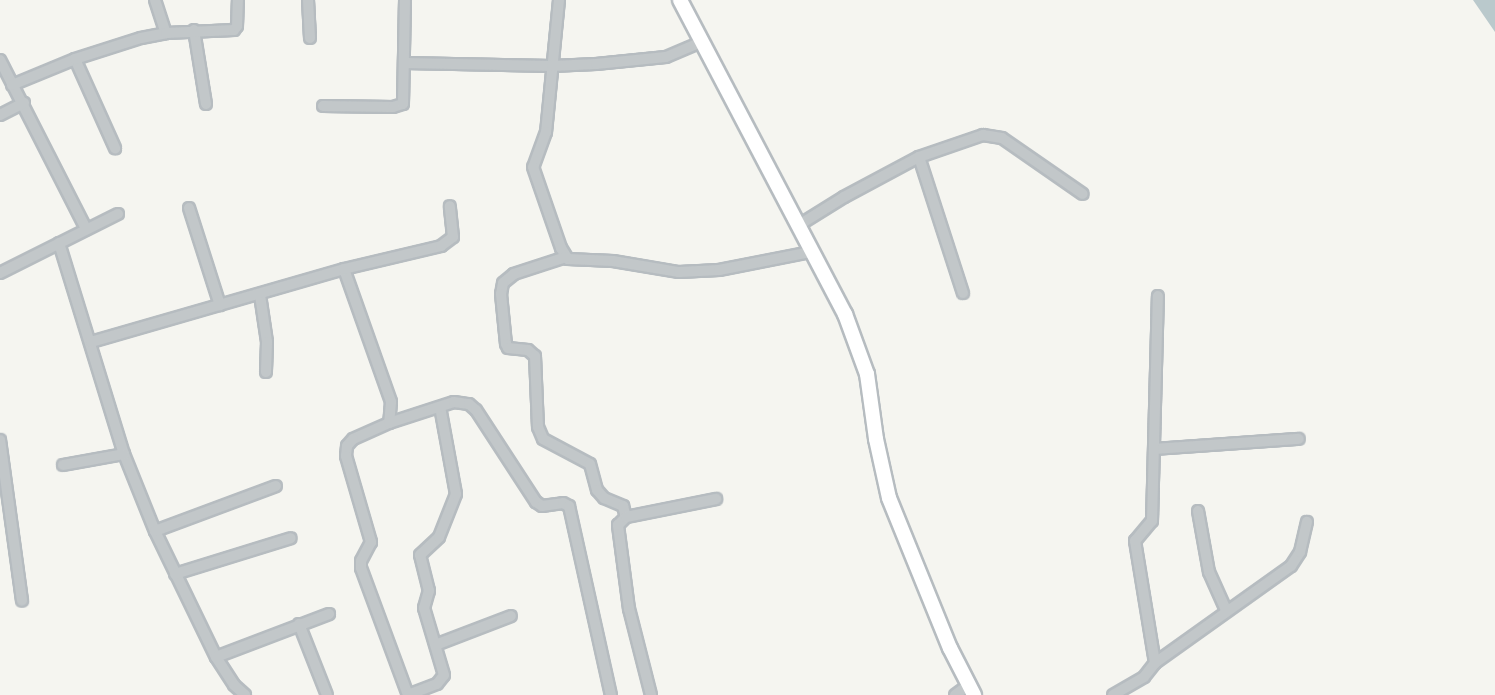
<!DOCTYPE html>
<style>
body{margin:0}
#map{position:relative;width:1495px;height:695px;overflow:hidden;background:#f5f5f0;font-family:Lato,sans-serif}
div>[style]{position:absolute}
.water>*{inset:0;background:#bac9cc}
.roads{filter:drop-shadow(2px 0 #b6bcc0) drop-shadow(-2px 0 #b6bcc0) drop-shadow(0 2px #b6bcc0) drop-shadow(0 -2px #b6bcc0)}
.street>*{height:10px;margin:-5px;padding:0 5px;transform-origin:5px;border-radius:5px;background:#c2c7c9}
.secondary>*{height:14px;margin:-7px;padding:0 7px;transform-origin:7px;border-radius:7px;background:#fff}
span{translate:-50% -50%;white-space:nowrap;text-align:center;line-height:1.15;-webkit-text-stroke:7px #fff;paint-order:stroke}
</style>
<div id="map">
<div class="water">
<div style="clip-path:polygon(1473px 0,1495px 0,1495px 32px)"></div>
</div>
<div class="roads">
<div class="street">
<div style="left:155px;top:0;width:35px;rotate:72deg"></div>
<div style="left:308px;top:0;width:38px;rotate:87deg"></div>
<div style="left:559px;top:0;width:133px;rotate:95.6deg"></div>
<div style="left:546px;top:132px;width:37px;rotate:110deg"></div>
<div style="left:533px;top:167px;width:86px;rotate:70.9deg"></div>
<div style="left:561px;top:248px;width:13px;rotate:58deg"></div>
<div style="left:568px;top:259px;width:45px;rotate:2.5deg"></div>
<div style="left:613px;top:261px;width:67px;rotate:9.5deg"></div>
<div style="left:679px;top:272px;width:40px;rotate:-2.9deg"></div>
<div style="left:719px;top:270px;width:94px;rotate:-11.1deg"></div>
<div style="left:194px;top:30px;width:75px;rotate:80.8deg"></div>
<div style="left:75px;top:59px;width:98px;rotate:65.8deg"></div>
<div style="left:0;top:60px;width:190px;rotate:63deg"></div>
<div style="left:405px;top:63px;width:147px;rotate:1.2deg"></div>
<div style="left:552px;top:66px;width:44px;rotate:-2.6deg"></div>
<div style="left:596px;top:64px;width:70px;rotate:-5.7deg"></div>
<div style="left:666px;top:57px;width:39px;rotate:-23deg"></div>
<div style="left:12px;top:85px;width:68px;rotate:-22.4deg"></div>
<div style="left:75px;top:59px;width:69px;rotate:-17.7deg"></div>
<div style="left:141px;top:38px;width:25px;rotate:-11deg"></div>
<div style="left:166px;top:33px;width:68px;rotate:-2.5deg"></div>
<div style="left:234px;top:30px;width:5px;rotate:-53deg"></div>
<div style="left:237px;top:26px;width:26px;rotate:-88deg"></div>
<div style="left:323px;top:106px;width:70px;rotate:0.8deg"></div>
<div style="left:393px;top:107px;width:10px;rotate:-17deg"></div>
<div style="left:403px;top:104px;width:104px;rotate:-88.9deg"></div>
<div style="left:0;top:115px;width:27px;rotate:-27deg"></div>
<div style="left:919px;top:157px;width:143px;rotate:72.1deg"></div>
<div style="left:189px;top:208px;width:102px;rotate:72.3deg"></div>
<div style="left:799px;top:225px;width:53px;rotate:-31.9deg"></div>
<div style="left:844px;top:197px;width:85px;rotate:-28.1deg"></div>
<div style="left:919px;top:157px;width:68px;rotate:-19deg"></div>
<div style="left:983px;top:135px;width:19px;rotate:9deg"></div>
<div style="left:1002px;top:138px;width:98px;rotate:34.7deg"></div>
<div style="left:59px;top:243px;width:221px;rotate:72.9deg"></div>
<div style="left:124px;top:454px;width:83px;rotate:68.1deg"></div>
<div style="left:155px;top:531px;width:140px;rotate:64.2deg"></div>
<div style="left:216px;top:657px;width:33px;rotate:57deg"></div>
<div style="left:234px;top:685px;width:15px;rotate:42deg"></div>
<div style="left:566px;top:257px;width:55px;rotate:161.9deg"></div>
<div style="left:514px;top:274px;width:14px;rotate:141deg"></div>
<div style="left:503px;top:283px;width:11px;rotate:100deg"></div>
<div style="left:501px;top:294px;width:50px;rotate:84.3deg"></div>
<div style="left:506px;top:344px;width:4px;rotate:63deg"></div>
<div style="left:508px;top:348px;width:20px;rotate:6deg"></div>
<div style="left:528px;top:350px;width:9px;rotate:41deg"></div>
<div style="left:535px;top:356px;width:71px;rotate:87.6deg"></div>
<div style="left:538px;top:427px;width:13px;rotate:67deg"></div>
<div style="left:543px;top:439px;width:53px;rotate:28deg"></div>
<div style="left:590px;top:464px;width:27px;rotate:75deg"></div>
<div style="left:597px;top:490px;width:11px;rotate:49deg"></div>
<div style="left:604px;top:498px;width:21px;rotate:23deg"></div>
<div style="left:623px;top:506px;width:11px;rotate:75deg"></div>
<div style="left:344px;top:269px;width:141px;rotate:70.5deg"></div>
<div style="left:391px;top:402px;width:21px;rotate:95deg"></div>
<div style="left:389px;top:423px;width:39px;rotate:156deg"></div>
<div style="left:353px;top:439px;width:9px;rotate:131deg"></div>
<div style="left:347px;top:446px;width:10px;rotate:96deg"></div>
<div style="left:346px;top:456px;width:90px;rotate:73.8deg"></div>
<div style="left:371px;top:542px;width:21px;rotate:118deg"></div>
<div style="left:361px;top:561px;width:7px;rotate:90deg"></div>
<div style="left:361px;top:568px;width:135px;rotate:69.7deg"></div>
<div style="left:408px;top:695px;width:31px;rotate:-21deg"></div>
<div style="left:437px;top:684px;width:11px;rotate:-52deg"></div>
<div style="left:444px;top:675px;width:70px;rotate:-106.6deg"></div>
<div style="left:424px;top:608px;width:18px;rotate:-74deg"></div>
<div style="left:429px;top:591px;width:37px;rotate:-104deg"></div>
<div style="left:420px;top:555px;width:26px;rotate:-43deg"></div>
<div style="left:439px;top:537px;width:46px;rotate:-68.4deg"></div>
<div style="left:456px;top:494px;width:88px;rotate:-100.4deg"></div>
<div style="left:0;top:273px;width:132px;rotate:-26.6deg"></div>
<div style="left:260px;top:295px;width:48px;rotate:81.5deg"></div>
<div style="left:267px;top:342px;width:30px;rotate:92deg"></div>
<div style="left:91px;top:342px;width:263px;rotate:-16.1deg"></div>
<div style="left:344px;top:269px;width:100px;rotate:-13.3deg"></div>
<div style="left:441px;top:246px;width:15px;rotate:-37deg"></div>
<div style="left:453px;top:237px;width:31px;rotate:-96deg"></div>
<div style="left:389px;top:423px;width:68px;rotate:-17.9deg"></div>
<div style="left:454px;top:402px;width:15px;rotate:8deg"></div>
<div style="left:469px;top:404px;width:9px;rotate:41deg"></div>
<div style="left:476px;top:410px;width:110px;rotate:56.9deg"></div>
<div style="left:536px;top:502px;width:7px;rotate:34deg"></div>
<div style="left:542px;top:506px;width:21px;rotate:-8deg"></div>
<div style="left:563px;top:503px;width:7px;rotate:27deg"></div>
<div style="left:569px;top:506px;width:194px;rotate:77.5deg"></div>
<div style="left:0;top:440px;width:162px;rotate:82.2deg"></div>
<div style="left:1155px;top:449px;width:144px;rotate:-4deg"></div>
<div style="left:63px;top:465px;width:62px;rotate:-10.2deg"></div>
<div style="left:1198px;top:511px;width:62px;rotate:79.8deg"></div>
<div style="left:1209px;top:572px;width:42px;rotate:65.9deg"></div>
<div style="left:155px;top:531px;width:129px;rotate:-20.4deg"></div>
<div style="left:175px;top:574px;width:121px;rotate:-17.2deg"></div>
<div style="left:299px;top:624px;width:76px;rotate:68.5deg"></div>
<div style="left:438px;top:644px;width:78px;rotate:-21deg"></div>
<div style="left:216px;top:657px;width:121px;rotate:-20.8deg"></div>
<div style="left:1155px;top:663px;width:167px;rotate:-35.5deg"></div>
<div style="left:1291px;top:566px;width:17px;rotate:-57deg"></div>
<div style="left:1300px;top:552px;width:31px;rotate:-77deg"></div>
<div style="left:651px;top:695px;width:89px;rotate:-104.3deg"></div>
<div style="left:629px;top:609px;width:85px;rotate:-97.5deg"></div>
<div style="left:618px;top:525px;width:11px;rotate:-45deg"></div>
<div style="left:626px;top:517px;width:92px;rotate:-11.3deg"></div>
<div style="left:955px;top:695px;width:17px;rotate:-36deg"></div>
<div style="left:1113px;top:695px;width:36px;rotate:-30deg"></div>
<div style="left:1144px;top:677px;width:18px;rotate:-52deg"></div>
<div style="left:1155px;top:663px;width:124px;rotate:-99.3deg"></div>
<div style="left:1135px;top:541px;width:26px;rotate:-50deg"></div>
<div style="left:1152px;top:521px;width:225px;rotate:-88.5deg"></div>
</div>
<div class="secondary">
<div style="left:680px;top:0;width:355px;rotate:62.3deg"></div>
<div style="left:845px;top:314px;width:64px;rotate:69.9deg"></div>
<div style="left:867px;top:374px;width:66px;rotate:82.1deg"></div>
<div style="left:876px;top:439px;width:60px;rotate:77.6deg"></div>
<div style="left:889px;top:498px;width:162px;rotate:67.9deg"></div>
<div style="left:950px;top:648px;width:53px;rotate:62.9deg"></div>
</div>
</div>
</div>
